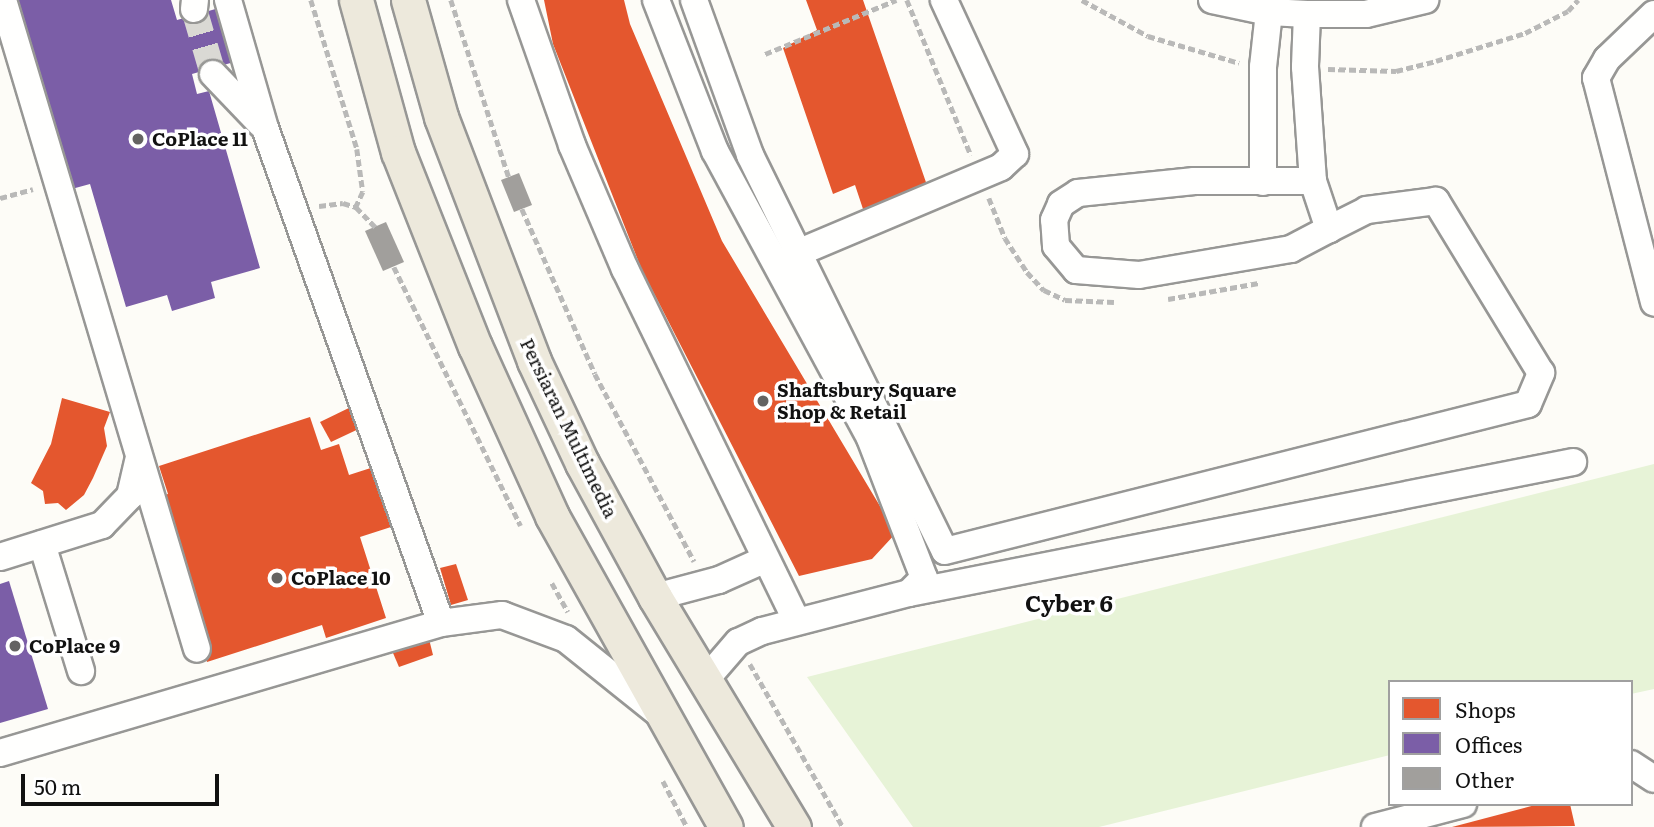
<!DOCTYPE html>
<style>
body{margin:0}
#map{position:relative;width:1654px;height:827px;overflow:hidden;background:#fdfcf7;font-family:Literata,serif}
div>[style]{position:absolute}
.green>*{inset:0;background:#e7f3d7}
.shops>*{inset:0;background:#e4572e}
.offices>*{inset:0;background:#7b5ea7}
.building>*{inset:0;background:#a19f9c}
.minor-tunnel>*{height:26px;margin-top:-13px;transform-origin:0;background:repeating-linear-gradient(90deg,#dad9d4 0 26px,transparent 0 39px)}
.path>*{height:4.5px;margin-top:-2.25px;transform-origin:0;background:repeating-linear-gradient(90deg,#b9b9b8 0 7px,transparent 0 10.5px)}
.roads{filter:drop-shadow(2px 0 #979795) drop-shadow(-2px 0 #979795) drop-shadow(0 2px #979795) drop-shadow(0 -2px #979795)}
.minor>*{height:26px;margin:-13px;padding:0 13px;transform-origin:13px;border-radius:13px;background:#fffffe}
.major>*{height:33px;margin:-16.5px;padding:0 16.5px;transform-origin:16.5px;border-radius:16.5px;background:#ede9dc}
.dots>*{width:19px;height:19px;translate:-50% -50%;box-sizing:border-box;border:4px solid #fff;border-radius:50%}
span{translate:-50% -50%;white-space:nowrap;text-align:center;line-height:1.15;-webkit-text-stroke:7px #fff;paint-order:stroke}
.poi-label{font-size:19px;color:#111;font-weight:700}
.left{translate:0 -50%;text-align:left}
.street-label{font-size:19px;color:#111}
.quarter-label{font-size:23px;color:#111;font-weight:700}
.legend{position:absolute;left:1388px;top:680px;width:245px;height:126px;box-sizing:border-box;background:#fff;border:2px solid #a0a0a0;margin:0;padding:9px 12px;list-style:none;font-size:21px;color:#111}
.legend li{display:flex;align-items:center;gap:14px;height:35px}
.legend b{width:35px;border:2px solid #a0a0a0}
.scale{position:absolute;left:21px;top:774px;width:198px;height:32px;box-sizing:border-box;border:4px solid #111;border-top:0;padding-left:9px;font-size:21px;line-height:24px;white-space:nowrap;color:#111;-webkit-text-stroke:5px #fff;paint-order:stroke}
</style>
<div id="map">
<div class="green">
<div style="clip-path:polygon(1654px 464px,1654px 689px,1631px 694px,1631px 682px,1390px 682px,1390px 755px,1099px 827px,913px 827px,807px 677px)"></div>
</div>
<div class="shops">
<div style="clip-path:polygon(544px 0,624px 0,630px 24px,722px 241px,896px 533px,872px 559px,799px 576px,641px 268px,553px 44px)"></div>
<div style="clip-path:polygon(806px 0,863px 0,929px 191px,865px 215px,855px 185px,833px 194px,783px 48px,817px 30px)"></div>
<div style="clip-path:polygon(62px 398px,110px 412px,104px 428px,107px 446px,93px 478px,84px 495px,66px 510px,58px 503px,45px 504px,43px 491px,31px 483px,51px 444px)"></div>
<div style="clip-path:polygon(355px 405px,365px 426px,331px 442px,320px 422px)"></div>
<div style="clip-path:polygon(310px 417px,321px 450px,339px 444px,349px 475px,380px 465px,394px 513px,391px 527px,360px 537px,386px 618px,326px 638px,322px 625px,207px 662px,154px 498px,168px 494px,159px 466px)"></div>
<div style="clip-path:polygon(456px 564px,468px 600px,451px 605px,440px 568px)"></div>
<div style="clip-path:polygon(428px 635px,433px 655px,399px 667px,390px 646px)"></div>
<div style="clip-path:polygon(1539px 804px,1570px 804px,1575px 826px,1452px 827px)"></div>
</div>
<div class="offices">
<div style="clip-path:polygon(13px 0,171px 0,177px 20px,219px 8px,234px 62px,192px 74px,197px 94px,209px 91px,260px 268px,211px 282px,215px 298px,172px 311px,167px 295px,126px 307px,90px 184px,68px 190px)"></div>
<div style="clip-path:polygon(9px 581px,48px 709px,0 723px,0 584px)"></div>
</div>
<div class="building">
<div style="clip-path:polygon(519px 173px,532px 205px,514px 212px,501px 180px)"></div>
<div style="clip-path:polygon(386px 222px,404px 262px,383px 271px,365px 231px)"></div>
</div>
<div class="minor-tunnel">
<div style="left:194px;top:9px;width:68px;rotate:73.7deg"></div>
</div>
<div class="path">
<div style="left:311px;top:0;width:156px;rotate:72.8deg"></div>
<div style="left:357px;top:149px;width:43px;rotate:82.1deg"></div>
<div style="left:363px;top:192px;width:17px;rotate:115deg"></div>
<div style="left:451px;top:0;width:186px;rotate:71.9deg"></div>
<div style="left:907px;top:0;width:168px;rotate:67.6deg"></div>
<div style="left:1082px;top:0;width:75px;rotate:28.6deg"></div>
<div style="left:1148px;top:36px;width:95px;rotate:16.5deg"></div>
<div style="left:765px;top:54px;width:142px;rotate:-22.4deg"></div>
<div style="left:1328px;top:69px;width:68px;rotate:1.7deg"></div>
<div style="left:1396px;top:71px;width:41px;rotate:-14deg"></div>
<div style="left:1436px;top:61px;width:93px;rotate:-17.5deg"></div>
<div style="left:1525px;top:33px;width:48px;rotate:-27.1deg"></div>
<div style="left:1568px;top:11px;width:15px;rotate:-48deg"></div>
<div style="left:0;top:198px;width:34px;rotate:-15deg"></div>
<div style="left:989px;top:198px;width:43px;rotate:68.2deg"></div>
<div style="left:1005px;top:238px;width:40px;rotate:57.1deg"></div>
<div style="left:1027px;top:272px;width:25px;rotate:47deg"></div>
<div style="left:1044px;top:290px;width:23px;rotate:25deg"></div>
<div style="left:1065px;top:300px;width:49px;rotate:2.3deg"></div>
<div style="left:319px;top:206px;width:24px;rotate:-7deg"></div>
<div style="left:343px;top:203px;width:14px;rotate:17deg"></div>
<div style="left:356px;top:207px;width:28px;rotate:46deg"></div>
<div style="left:522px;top:209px;width:180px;rotate:66.1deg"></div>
<div style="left:595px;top:374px;width:212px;rotate:62.1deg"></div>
<div style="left:394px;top:267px;width:288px;rotate:63.9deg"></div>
<div style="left:1168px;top:299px;width:92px;rotate:-10deg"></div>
<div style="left:552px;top:583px;width:33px;rotate:61deg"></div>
<div style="left:750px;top:664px;width:188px;rotate:60.3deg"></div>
<div style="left:663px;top:781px;width:52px;rotate:62.4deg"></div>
</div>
<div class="roads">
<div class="minor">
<div style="left:3px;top:0;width:677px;rotate:73.36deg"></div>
<div style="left:228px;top:0;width:133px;rotate:73.9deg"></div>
<div style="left:265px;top:128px;width:525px;rotate:70.43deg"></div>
<div style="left:521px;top:0;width:154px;rotate:70.6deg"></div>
<div style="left:572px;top:145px;width:135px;rotate:66.9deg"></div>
<div style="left:625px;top:269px;width:390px;rotate:64deg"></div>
<div style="left:656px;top:0;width:162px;rotate:68.7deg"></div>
<div style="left:715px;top:151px;width:326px;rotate:61.6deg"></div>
<div style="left:870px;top:438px;width:150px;rotate:68.9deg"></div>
<div style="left:924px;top:578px;width:21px;rotate:135deg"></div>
<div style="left:909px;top:593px;width:152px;rotate:165.5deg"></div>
<div style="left:762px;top:631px;width:26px;rotate:155deg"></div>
<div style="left:738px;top:642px;width:48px;rotate:130.7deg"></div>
<div style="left:694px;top:0;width:165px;rotate:70.1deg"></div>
<div style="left:750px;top:155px;width:441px;rotate:63.8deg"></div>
<div style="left:945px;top:551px;width:601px;rotate:-14.15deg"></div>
<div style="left:1528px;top:404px;width:34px;rotate:-67deg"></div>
<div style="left:1541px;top:373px;width:202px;rotate:-121.4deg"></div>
<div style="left:1436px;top:201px;width:70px;rotate:172.6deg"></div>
<div style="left:1367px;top:210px;width:42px;rotate:153.4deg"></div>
<div style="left:1212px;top:0;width:58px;rotate:11.9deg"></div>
<div style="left:1269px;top:12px;width:38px;rotate:3deg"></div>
<div style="left:1307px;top:14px;width:59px"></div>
<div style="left:1366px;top:14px;width:61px;rotate:-13.3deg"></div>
<div style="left:194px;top:9px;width:9px;rotate:-84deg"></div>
<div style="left:1307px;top:14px;width:53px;rotate:92.2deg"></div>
<div style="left:1305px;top:67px;width:114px;rotate:86deg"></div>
<div style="left:1313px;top:181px;width:51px;rotate:71.6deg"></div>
<div style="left:1329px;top:229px;width:43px;rotate:152.2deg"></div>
<div style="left:1291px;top:249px;width:154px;rotate:170.3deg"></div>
<div style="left:1139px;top:275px;width:63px;rotate:-175.5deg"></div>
<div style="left:1076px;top:270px;width:31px;rotate:-130deg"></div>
<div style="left:1056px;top:246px;width:26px;rotate:-94deg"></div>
<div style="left:1054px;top:220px;width:17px;rotate:-66deg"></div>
<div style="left:1061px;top:204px;width:20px;rotate:-33deg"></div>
<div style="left:1078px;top:193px;width:117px;rotate:-5.9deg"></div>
<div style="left:1194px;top:181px;width:119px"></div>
<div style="left:1654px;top:14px;width:65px;rotate:136.2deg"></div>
<div style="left:1607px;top:59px;width:22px;rotate:120deg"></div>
<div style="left:1596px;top:78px;width:232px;rotate:75.5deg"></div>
<div style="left:213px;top:74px;width:69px;rotate:46.2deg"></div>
<div style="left:1263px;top:182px;width:115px;rotate:-90deg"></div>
<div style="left:1263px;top:67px;width:55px;rotate:-83.8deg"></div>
<div style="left:800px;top:252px;width:218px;rotate:-22.9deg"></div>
<div style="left:1001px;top:167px;width:19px;rotate:-43deg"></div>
<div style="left:1015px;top:154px;width:170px;rotate:-114.8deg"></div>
<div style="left:42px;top:544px;width:133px;rotate:72.9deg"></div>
<div style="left:0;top:557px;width:107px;rotate:-17.4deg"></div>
<div style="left:102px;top:525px;width:40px;rotate:-46deg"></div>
<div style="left:130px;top:496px;width:36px;rotate:-77deg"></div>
<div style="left:909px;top:593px;width:677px;rotate:-11.16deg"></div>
<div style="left:655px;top:597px;width:66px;rotate:-14.9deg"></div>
<div style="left:719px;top:580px;width:51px;rotate:-24.1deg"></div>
<div style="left:0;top:753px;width:460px;rotate:-16.4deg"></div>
<div style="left:441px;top:623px;width:62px;rotate:-7.5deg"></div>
<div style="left:502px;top:615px;width:68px;rotate:20.6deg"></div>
<div style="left:566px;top:639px;width:122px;rotate:38.7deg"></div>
<div style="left:1631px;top:764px;width:27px;rotate:33deg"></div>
<div style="left:1375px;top:827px;width:91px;rotate:-14.6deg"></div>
</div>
<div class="major">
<div style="left:356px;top:0;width:158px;rotate:74.6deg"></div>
<div style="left:398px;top:152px;width:209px;rotate:68.4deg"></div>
<div style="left:475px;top:346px;width:187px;rotate:65.6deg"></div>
<div style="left:552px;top:516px;width:356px;rotate:60.8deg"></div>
<div style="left:408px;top:0;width:122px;rotate:74.2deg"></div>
<div style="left:441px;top:117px;width:261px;rotate:69.1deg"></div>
<div style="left:534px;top:361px;width:113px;rotate:64.8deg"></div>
<div style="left:582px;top:463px;width:153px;rotate:61.4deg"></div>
<div style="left:655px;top:597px;width:269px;rotate:58.9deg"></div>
</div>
</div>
<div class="dots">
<div style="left:138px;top:139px;background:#646362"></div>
<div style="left:763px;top:401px;background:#646362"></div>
<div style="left:277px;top:578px;background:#646362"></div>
<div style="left:15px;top:646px;background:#646362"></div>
</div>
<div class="poi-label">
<span class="left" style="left:152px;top:139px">CoPlace 11</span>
<span class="left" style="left:777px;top:401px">Shaftsbury Square<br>Shop &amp; Retail</span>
<span class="left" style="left:291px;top:578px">CoPlace 10</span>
<span class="left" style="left:29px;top:646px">CoPlace 9</span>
</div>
<div class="street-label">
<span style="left:569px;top:428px;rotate:64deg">Persiaran Multimedia</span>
</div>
<div class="quarter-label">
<span style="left:1069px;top:602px">Cyber 6</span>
</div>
<ul class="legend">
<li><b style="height:19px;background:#e4572e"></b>Shops</li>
<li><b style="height:19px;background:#7b5ea7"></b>Offices</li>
<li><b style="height:19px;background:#a19f9c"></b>Other</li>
</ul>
<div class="scale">50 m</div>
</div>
